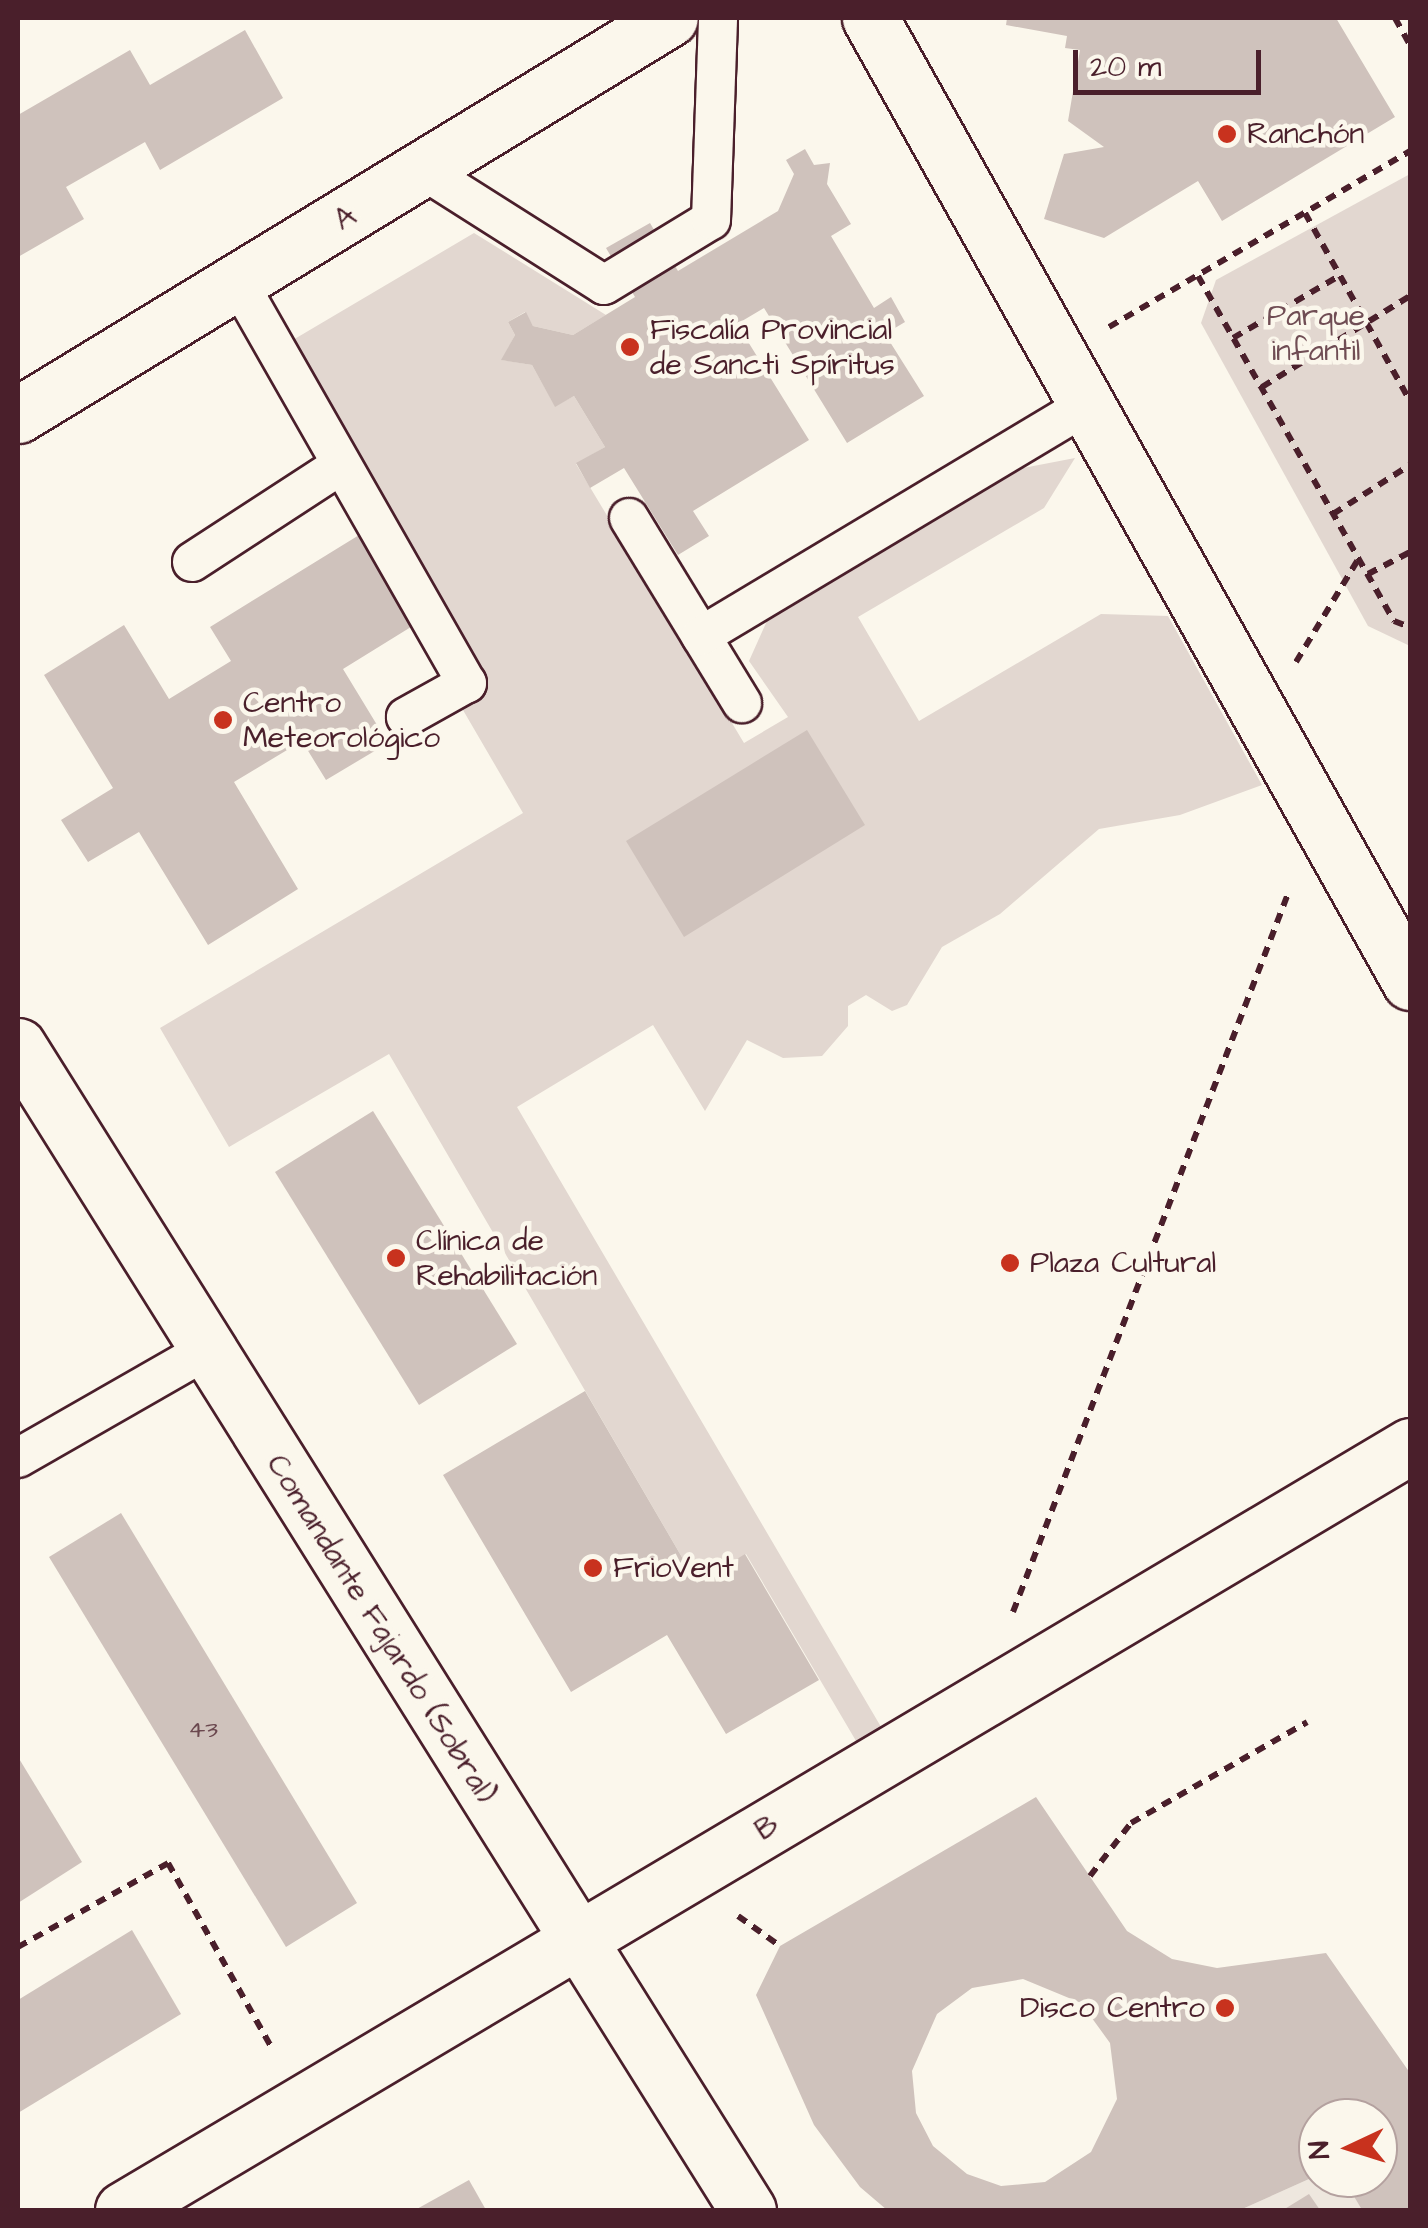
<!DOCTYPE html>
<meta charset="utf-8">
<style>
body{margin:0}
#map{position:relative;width:1428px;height:2228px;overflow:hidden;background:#fbf7ec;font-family:"Architects Daughter",sans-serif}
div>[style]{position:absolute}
.built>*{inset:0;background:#eee7de}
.green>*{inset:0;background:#e2d7d0}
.building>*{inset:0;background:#cfc2bc}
.path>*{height:6px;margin-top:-3px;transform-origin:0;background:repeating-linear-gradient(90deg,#4a1f2b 0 10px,transparent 0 18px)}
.roads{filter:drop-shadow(2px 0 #4a1f2b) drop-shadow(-2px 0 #4a1f2b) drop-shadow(0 2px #4a1f2b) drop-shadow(0 -2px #4a1f2b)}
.service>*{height:38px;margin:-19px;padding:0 19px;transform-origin:19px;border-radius:19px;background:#fbf7ec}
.minor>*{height:55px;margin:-27.5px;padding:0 27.5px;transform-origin:27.5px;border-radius:27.5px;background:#fbf7ec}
.secondary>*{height:55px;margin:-27.5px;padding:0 27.5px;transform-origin:27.5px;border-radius:27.5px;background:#fbf7ec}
.dots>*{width:28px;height:28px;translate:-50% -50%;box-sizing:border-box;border:5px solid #fbf7ec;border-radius:50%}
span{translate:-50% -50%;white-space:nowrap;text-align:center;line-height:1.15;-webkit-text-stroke:9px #fbf7ec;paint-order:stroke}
.number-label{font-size:25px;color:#6b484f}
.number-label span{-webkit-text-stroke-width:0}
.poi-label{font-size:30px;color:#4a1f2b}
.left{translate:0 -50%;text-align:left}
.right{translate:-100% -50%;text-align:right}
.street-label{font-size:30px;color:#4a1f2b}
.park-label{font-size:30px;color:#704d54}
.frame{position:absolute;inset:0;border:20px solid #4a1f2b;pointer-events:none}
.north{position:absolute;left:1298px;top:2098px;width:100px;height:100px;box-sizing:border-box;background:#fbf7ec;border:2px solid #b4a19f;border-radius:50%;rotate:266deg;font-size:28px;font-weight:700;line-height:40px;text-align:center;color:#4a1f2b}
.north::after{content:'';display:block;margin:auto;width:35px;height:45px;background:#c8321e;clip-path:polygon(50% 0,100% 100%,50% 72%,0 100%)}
.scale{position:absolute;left:1073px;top:50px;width:188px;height:45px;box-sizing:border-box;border:5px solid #4a1f2b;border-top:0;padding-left:12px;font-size:30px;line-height:35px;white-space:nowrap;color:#4a1f2b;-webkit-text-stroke:8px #fbf7ec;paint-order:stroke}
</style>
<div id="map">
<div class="built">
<div style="clip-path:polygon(1318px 2175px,1343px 2178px,1362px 2210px,1240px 2210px)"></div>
</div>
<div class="green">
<div style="clip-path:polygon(1410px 174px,1410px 646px,1368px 626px,1201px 323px,1216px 280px)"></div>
<div style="clip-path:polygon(474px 233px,606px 315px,573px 335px,533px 326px,525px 312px,508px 322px,515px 335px,502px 360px,532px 365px,555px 406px,574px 396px,605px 447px,576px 464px,744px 743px,788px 717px,749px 661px,770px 614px,1018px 469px,1075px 458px,1044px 508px,858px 617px,919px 721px,1101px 614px,1168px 616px,1262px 785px,1180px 815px,1099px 829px,1000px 914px,942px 947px,907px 1005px,892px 1011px,866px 995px,848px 1006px,848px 1026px,822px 1056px,783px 1058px,747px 1040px,705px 1111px,653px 1025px,517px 1107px,884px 1732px,859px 1746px,746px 1554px,697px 1583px,389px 1054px,229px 1147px,160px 1028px,523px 813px,259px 360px)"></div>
</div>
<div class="building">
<div style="clip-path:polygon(1007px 18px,1336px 18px,1395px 117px,1222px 221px,1198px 181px,1104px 238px,1044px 219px,1064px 154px,1104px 147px,1068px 121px,1080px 50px,1065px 48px,1067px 36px,1006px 25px)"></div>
<div style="clip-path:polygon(245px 30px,283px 98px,160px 170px,145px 142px,66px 187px,84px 219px,18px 257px,18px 115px,130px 50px,150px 85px)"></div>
<div style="clip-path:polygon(805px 149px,814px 165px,830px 163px,827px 184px,851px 224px,831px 236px,874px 308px,891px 297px,905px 322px,885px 334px,924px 396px,847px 443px,764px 308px,737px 324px,809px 440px,693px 511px,709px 536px,678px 555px,624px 468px,590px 488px,576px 463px,605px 447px,574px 396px,555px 407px,532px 365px,501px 360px,515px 335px,508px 322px,526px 312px,533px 326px,573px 335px,635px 297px,606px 248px,650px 223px,678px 271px,778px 211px,794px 174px,786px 160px)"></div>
<div style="clip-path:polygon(364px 532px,419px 622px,343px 669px,388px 743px,326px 780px,302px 741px,234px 782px,298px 889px,208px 945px,139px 832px,88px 862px,61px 820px,113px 788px,44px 675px,124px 625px,169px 699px,231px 661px,210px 627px)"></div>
<div style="clip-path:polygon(807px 730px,865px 825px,684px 937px,626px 841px)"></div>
<div style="clip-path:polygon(373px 1111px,517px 1344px,419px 1405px,275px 1172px)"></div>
<div style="clip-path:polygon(585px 1391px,697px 1583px,745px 1554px,819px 1680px,726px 1734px,667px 1635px,571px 1692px,443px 1475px)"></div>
<div style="clip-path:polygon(121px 1513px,357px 1903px,286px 1947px,49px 1557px)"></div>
<div style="clip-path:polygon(18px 1757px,82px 1862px,18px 1903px)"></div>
<div style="clip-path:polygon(evenodd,1036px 1797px,1127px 1931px,1172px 1959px,1217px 1968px,1326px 1953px,1410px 2073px,1410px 2210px,1362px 2210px,1343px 2178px,1378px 2178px,1378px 2118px,1318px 2118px,1318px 2175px,1240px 2210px,887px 2210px,860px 2187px,814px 2125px,756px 1995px,780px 1946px,1036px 1797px,1023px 1979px,1081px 2003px,1110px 2043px,1117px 2099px,1091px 2152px,1045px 2182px,1001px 2186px,967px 2174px,933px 2146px,916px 2113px,912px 2071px,937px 2014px,972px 1988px,1023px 1979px)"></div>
<div style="clip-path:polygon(132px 1930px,181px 2014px,18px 2113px,18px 2000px)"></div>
<div style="clip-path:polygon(469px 2180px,486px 2210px,415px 2210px)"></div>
<div style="clip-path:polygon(1309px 2194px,1320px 2210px,1283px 2210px)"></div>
</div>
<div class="path">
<div style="left:1395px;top:18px;width:31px;rotate:61deg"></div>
<div style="left:1305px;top:213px;width:215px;rotate:60.8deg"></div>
<div style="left:1198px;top:276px;width:397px;rotate:60.4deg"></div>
<div style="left:1394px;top:621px;width:17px;rotate:21deg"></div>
<div style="left:1109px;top:327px;width:349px;rotate:-30.3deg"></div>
<div style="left:1233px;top:338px;width:125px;rotate:-30.3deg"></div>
<div style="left:1262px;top:387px;width:174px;rotate:-31.6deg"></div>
<div style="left:1333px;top:514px;width:91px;rotate:-32.5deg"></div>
<div style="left:1368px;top:574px;width:47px;rotate:-27.6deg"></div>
<div style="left:1296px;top:662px;width:122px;rotate:-58.8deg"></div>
<div style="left:1013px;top:1612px;width:772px;rotate:-69.05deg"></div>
<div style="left:1090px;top:1876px;width:67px;rotate:-52.3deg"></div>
<div style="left:1131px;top:1823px;width:203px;rotate:-29.8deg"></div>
<div style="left:738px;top:1916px;width:52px;rotate:35.5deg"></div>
<div style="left:18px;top:1947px;width:172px;rotate:-29.2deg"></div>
<div style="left:168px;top:1863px;width:214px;rotate:60.7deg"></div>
</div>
<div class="roads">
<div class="service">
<div style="left:423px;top:170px;width:214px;rotate:32.4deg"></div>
<div style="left:604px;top:285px;width:125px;rotate:-31.3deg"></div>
<div style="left:711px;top:220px;width:202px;rotate:-88deg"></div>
<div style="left:239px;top:284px;width:460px;rotate:60.3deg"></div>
<div style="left:467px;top:683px;width:70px;rotate:150.9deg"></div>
<div style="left:629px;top:518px;width:217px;rotate:58.6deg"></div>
<div style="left:192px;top:562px;width:178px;rotate:-33.1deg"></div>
<div style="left:701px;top:636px;width:450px;rotate:-30.9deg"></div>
<div style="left:18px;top:1458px;width:215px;rotate:-29.8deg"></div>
</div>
<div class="minor">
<div style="left:870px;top:18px;width:1105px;rotate:60.74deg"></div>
<div style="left:18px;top:415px;width:763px;rotate:-31.34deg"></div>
<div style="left:123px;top:2210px;width:1497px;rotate:-30.69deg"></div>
</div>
<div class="secondary">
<div style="left:18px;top:1046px;width:1374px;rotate:57.91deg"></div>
</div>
</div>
<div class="dots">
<div style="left:1227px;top:134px;background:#c8321e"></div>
<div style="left:630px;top:347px;background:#c8321e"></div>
<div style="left:223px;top:720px;background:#c8321e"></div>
<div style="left:396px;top:1258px;background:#c8321e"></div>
<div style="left:1010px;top:1263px;background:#c8321e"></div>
<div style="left:593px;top:1568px;background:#c8321e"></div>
<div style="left:1225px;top:2008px;background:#c8321e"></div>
</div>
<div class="number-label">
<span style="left:203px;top:1730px">43</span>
</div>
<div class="poi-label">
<span class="left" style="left:1247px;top:134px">Ranchón</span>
<span class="left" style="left:650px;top:347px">Fiscalía Provincial<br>de Sancti Spíritus</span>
<span class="left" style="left:243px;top:720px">Centro<br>Meteorológico</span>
<span class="left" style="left:416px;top:1258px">Clínica de<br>Rehabilitación</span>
<span class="left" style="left:1030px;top:1263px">Plaza Cultural</span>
<span class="left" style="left:613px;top:1568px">FrioVent</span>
<span class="right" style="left:1205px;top:2008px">Disco Centro</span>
</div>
<div class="street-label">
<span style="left:345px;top:218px;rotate:-32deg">A</span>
<span style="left:381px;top:1629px;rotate:58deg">Comandante Fajardo (Sobral)</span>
<span style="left:767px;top:1828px;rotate:-31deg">B</span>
</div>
<div class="park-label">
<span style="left:1316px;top:333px">Parque<br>infantil</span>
</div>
<div class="frame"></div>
<div class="north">N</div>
<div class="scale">20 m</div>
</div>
